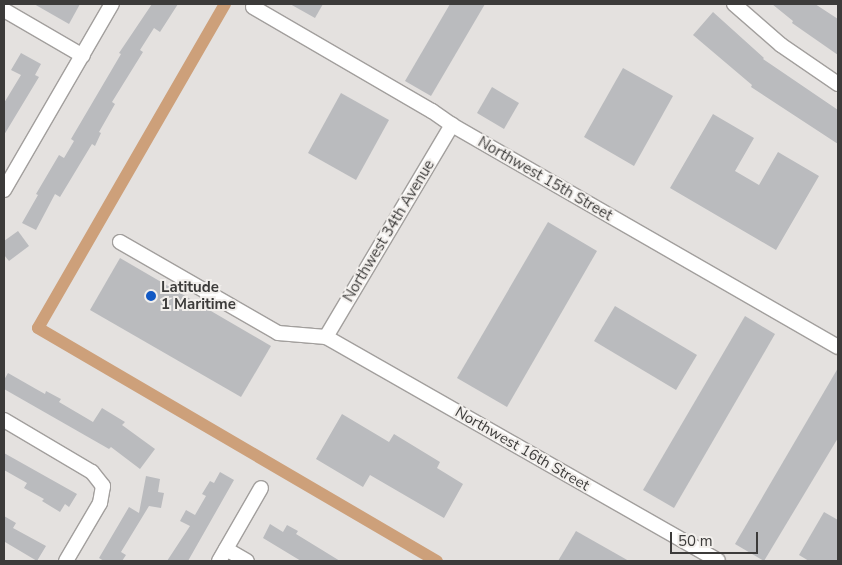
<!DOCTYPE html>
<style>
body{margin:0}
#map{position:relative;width:842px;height:565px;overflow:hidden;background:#e4e1df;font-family:"Nunito Sans",sans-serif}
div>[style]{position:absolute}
.canal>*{height:12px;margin:-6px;padding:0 6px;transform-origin:6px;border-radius:6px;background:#cda07a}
.building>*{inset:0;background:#babbbe}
.roads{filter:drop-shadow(1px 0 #a29f9d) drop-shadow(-1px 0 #a29f9d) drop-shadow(0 1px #a29f9d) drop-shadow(0 -1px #a29f9d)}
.minor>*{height:14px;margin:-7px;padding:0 7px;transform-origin:7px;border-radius:7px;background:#fff}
.dots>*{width:14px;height:14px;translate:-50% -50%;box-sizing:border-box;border:2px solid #f2efec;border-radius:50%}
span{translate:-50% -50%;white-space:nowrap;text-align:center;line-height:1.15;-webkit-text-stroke:4px #f2efec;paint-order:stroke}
.street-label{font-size:15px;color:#3c3b3a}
.poi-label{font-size:15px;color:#3c3b3a;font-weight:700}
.left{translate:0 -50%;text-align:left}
.frame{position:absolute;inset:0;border:5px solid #3c3b3a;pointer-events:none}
.scale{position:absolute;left:670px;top:532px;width:88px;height:22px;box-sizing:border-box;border:2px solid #3c3b3a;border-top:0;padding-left:6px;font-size:15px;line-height:18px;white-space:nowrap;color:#3c3b3a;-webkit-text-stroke:4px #f2efec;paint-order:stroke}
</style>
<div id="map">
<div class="canal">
<div style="left:225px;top:4px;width:374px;rotate:120deg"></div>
<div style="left:38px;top:328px;width:462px;rotate:30.3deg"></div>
</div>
<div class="building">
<div style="clip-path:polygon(34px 4px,80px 4px,69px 24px)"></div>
<div style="clip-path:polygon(152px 4px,178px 4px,160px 32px,154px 28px,140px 50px,143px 52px,112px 102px,115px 104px,99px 132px,101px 133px,95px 146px,92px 144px,60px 197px,55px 194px,36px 230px,22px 223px,38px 195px,36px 194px,59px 155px,64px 158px,74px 141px,71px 139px,121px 54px,119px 53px)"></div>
<div style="clip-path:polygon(290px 4px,323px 4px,315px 18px)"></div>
<div style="clip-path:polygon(450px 4px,485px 4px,431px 96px,405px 81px)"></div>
<div style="clip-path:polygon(772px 4px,815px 4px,838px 19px,838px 55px,792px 23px,793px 21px)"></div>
<div style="clip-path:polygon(713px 12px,764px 58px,763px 59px,838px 110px,838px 144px,751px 87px,752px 85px,693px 35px)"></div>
<div style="clip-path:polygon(21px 53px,41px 64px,35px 75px,39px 77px,4px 135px,4px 103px,21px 75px,11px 70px)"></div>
<div style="clip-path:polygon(623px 68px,673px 96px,634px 166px,584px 137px)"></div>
<div style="clip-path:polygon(492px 87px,519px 103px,504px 129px,477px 113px)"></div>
<div style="clip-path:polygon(341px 93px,389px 120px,356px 180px,308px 153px)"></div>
<div style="clip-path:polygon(713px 114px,754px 138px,735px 171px,759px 185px,778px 152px,819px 176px,776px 250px,670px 188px)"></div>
<div style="clip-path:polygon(548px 222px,597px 251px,507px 407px,457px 378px)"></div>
<div style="clip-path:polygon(18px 231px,29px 246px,9px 261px,4px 255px,4px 241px)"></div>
<div style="clip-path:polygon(120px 258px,271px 346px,241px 397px,90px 310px)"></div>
<div style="clip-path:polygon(615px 306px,697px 355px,676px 390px,594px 341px)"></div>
<div style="clip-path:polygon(745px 316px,775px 334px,674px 508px,643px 490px)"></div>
<div style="clip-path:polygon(838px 368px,838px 438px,764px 561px,735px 544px)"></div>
<div style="clip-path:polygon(8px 373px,36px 389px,45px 394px,46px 391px,61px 399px,59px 402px,93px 422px,102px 408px,125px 422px,122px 425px,155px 449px,140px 469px,111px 447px,109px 449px,4px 389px,4px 380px)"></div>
<div style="clip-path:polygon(342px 414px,389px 442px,394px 434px,440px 462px,437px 468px,463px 484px,444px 518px,370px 475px,363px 487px,316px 459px)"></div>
<div style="clip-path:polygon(4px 453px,77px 494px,69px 507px,65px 504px,60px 512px,42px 501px,44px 499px,24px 488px,27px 483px,4px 470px)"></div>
<div style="clip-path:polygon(220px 472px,234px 480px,188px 561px,167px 561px,190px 526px,180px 521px,186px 510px,195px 515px,206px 496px,202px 494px,210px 481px,214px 483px)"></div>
<div style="clip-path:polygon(146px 476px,160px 479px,158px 492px,164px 493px,161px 508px,149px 506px,121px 552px,126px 555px,122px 561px,104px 561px,99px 558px,129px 507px,139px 513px)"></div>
<div style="clip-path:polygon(824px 512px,838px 520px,838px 561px,809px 561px,799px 555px)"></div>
<div style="clip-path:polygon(4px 516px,16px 523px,13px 528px,46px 546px,37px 561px,5px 542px,4px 543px)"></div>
<div style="clip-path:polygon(270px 524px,283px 532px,287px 525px,298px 531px,296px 534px,340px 561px,301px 561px,263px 538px)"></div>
<div style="clip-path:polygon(576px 531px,629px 561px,558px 561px)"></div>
</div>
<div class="roads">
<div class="minor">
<div style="left:734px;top:4px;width:62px;rotate:41.1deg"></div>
<div style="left:781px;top:45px;width:69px;rotate:34.4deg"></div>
<div style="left:253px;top:7px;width:207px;rotate:30.2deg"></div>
<div style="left:432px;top:111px;width:24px;rotate:35deg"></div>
<div style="left:452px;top:125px;width:445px;rotate:29.9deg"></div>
<div style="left:4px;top:10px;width:91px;rotate:30.2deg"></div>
<div style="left:4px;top:190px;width:215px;rotate:-59.9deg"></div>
<div style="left:120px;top:242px;width:182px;rotate:29.9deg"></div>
<div style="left:278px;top:333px;width:48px;rotate:4.8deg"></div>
<div style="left:326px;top:337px;width:451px;rotate:29.7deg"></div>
<div style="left:326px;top:337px;width:247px;rotate:-59.3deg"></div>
<div style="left:4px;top:420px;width:102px;rotate:30.6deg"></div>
<div style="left:92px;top:472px;width:18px;rotate:52deg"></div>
<div style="left:103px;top:486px;width:17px;rotate:100deg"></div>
<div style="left:100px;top:503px;width:67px;rotate:120.4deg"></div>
<div style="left:226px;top:549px;width:24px;rotate:30deg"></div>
<div style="left:219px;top:561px;width:84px;rotate:-60.1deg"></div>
</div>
</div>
<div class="dots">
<div style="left:151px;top:296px;background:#1259c4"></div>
</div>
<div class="street-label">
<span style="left:545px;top:179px;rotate:30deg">Northwest 15th Street</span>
<span style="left:389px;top:231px;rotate:-59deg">Northwest 34th Avenue</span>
<span style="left:522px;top:449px;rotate:30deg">Northwest 16th Street</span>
</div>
<div class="poi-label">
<span class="left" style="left:161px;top:296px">Latitude<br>1 Maritime</span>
</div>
<div class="frame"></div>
<div class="scale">50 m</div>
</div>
